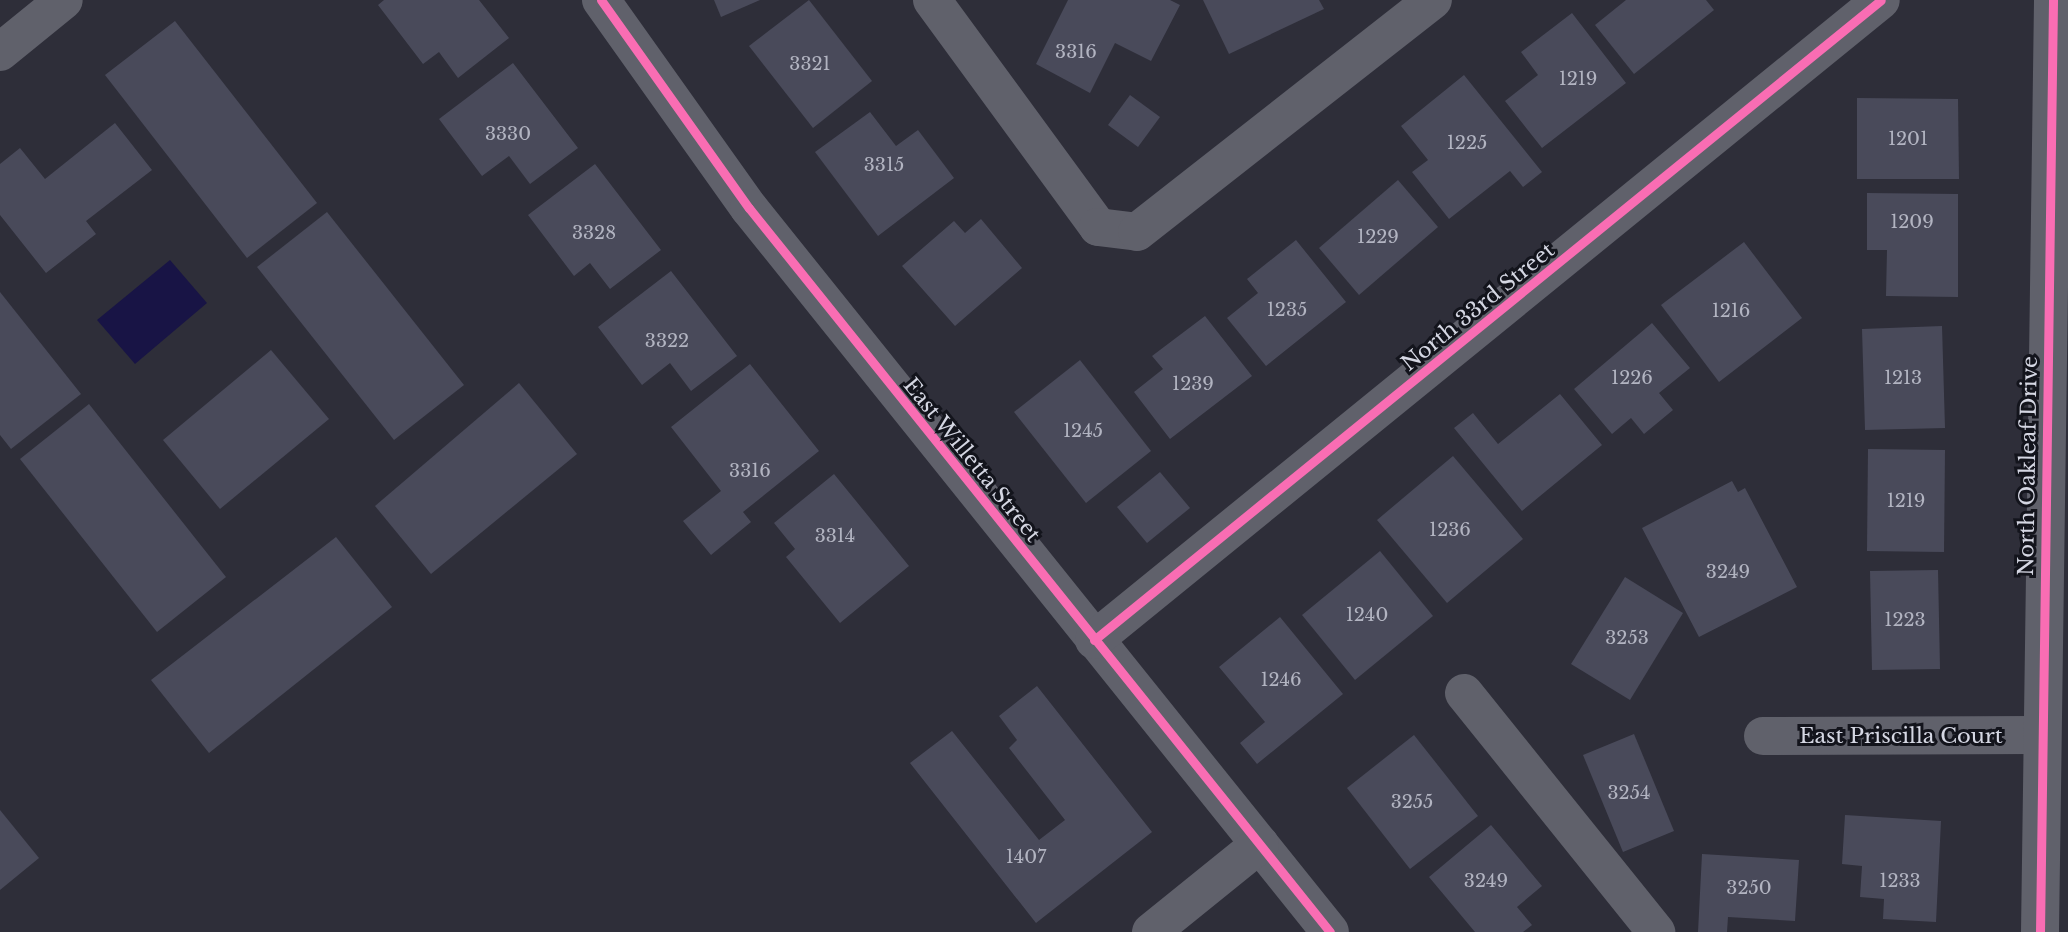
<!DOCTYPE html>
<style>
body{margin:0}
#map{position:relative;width:2068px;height:932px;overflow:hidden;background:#2e2e39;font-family:"Libre Baskerville",serif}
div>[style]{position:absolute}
.water>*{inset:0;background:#181445}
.building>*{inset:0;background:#494a5a}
.minor>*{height:38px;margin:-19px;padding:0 19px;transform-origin:19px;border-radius:19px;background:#60616b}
.cycleway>*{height:9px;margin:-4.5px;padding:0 4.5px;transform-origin:4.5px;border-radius:4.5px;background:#f96db3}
span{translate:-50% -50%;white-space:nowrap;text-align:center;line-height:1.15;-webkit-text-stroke:6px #13141c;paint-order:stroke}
.number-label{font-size:18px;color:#b2b4c1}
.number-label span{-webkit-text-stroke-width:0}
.street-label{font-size:21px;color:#d5d7e3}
</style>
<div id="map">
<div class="water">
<div style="clip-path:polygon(170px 260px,207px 303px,135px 364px,97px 320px)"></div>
</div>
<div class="building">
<div style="clip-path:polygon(384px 0,479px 0,509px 38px,458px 78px,439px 52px,423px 64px,378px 5px)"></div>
<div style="clip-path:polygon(714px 0,760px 0,721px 17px)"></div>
<div style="clip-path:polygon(809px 0,872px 81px,813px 128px,749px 46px)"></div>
<div style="clip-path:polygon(1068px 0,1170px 0,1180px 5px,1151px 61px,1115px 43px,1090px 93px,1036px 64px)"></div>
<div style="clip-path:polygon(1203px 0,1319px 0,1324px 9px,1229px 54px)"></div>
<div style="clip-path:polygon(1626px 0,1706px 0,1714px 10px,1634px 74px,1595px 25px)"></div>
<div style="clip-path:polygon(1572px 13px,1626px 83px,1542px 148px,1505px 101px,1538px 75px,1521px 52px)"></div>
<div style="clip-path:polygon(175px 21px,317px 203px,247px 258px,105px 75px)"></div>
<div style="clip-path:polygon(513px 63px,578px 148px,530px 184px,509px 156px,482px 176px,439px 119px)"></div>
<div style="clip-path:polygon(1464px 75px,1542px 172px,1523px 187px,1510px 171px,1449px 219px,1412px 172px,1428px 160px,1401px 126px)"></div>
<div style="clip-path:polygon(1130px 95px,1160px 117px,1138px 147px,1108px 125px)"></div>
<div style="clip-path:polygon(1857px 98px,1958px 99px,1959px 179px,1857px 179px)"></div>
<div style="clip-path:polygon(870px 112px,896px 146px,918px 130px,954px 178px,878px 236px,815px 152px)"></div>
<div style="clip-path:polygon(115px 123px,152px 170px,86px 221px,96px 234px,46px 273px,0 215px,0 164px,20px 148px,45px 179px)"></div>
<div style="clip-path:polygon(595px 164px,661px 250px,610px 289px,590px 263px,574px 276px,528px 215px)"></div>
<div style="clip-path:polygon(1398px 180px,1438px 227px,1359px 295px,1319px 248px)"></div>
<div style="clip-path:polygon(1867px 193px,1958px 194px,1958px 297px,1886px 296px,1887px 250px,1867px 250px)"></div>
<div style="clip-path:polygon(327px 212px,464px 385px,394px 440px,257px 267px)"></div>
<div style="clip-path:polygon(981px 219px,1022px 268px,955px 326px,902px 266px,954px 221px,965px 233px)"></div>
<div style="clip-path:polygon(1296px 240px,1346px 302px,1266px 366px,1227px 318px,1258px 293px,1247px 279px)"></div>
<div style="clip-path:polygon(1744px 242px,1802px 318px,1719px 382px,1661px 305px)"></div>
<div style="clip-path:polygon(671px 271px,737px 356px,691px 391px,670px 363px,642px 385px,598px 327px)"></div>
<div style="clip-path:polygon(0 292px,81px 394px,11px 449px,0 435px)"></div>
<div style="clip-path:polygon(1205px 316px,1252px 376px,1170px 439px,1134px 392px,1163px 369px,1152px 356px)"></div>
<div style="clip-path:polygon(1652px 323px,1690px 368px,1659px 393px,1673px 410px,1644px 434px,1631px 418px,1612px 434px,1574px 389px)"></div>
<div style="clip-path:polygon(1942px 326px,1945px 428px,1865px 430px,1862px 329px)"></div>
<div style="clip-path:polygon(271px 350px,329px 419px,220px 509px,163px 440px)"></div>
<div style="clip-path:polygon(1080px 360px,1151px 451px,1086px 503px,1014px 412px)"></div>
<div style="clip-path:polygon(750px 364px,819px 451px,743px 512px,751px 522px,711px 555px,683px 521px,721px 491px,671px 427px)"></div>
<div style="clip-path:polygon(519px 383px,577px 454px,431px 574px,375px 506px)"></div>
<div style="clip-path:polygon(1560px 394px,1602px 445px,1522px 511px,1454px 428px,1473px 413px,1498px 444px)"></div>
<div style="clip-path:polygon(89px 404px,226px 577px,157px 632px,20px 459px)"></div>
<div style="clip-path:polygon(1868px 449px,1945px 450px,1944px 552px,1867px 551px)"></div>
<div style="clip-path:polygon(1453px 456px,1523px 539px,1447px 603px,1377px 520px)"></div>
<div style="clip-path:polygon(1160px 472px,1190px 508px,1147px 543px,1117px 507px)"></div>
<div style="clip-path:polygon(834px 474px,909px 566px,840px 623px,786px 557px,795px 549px,774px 523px)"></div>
<div style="clip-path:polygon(1732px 481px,1738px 492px,1745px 488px,1797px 587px,1699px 637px,1642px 528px)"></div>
<div style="clip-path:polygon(336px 537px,392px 607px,209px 753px,151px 680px)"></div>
<div style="clip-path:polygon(1380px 551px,1433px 616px,1355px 680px,1302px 615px)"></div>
<div style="clip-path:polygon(1938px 570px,1940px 669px,1872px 670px,1870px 571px)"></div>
<div style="clip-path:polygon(1625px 577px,1683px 613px,1630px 700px,1571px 664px)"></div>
<div style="clip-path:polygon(1280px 617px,1343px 694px,1257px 764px,1240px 743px,1265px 722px,1219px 667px)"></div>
<div style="clip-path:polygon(1037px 686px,1152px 832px,1036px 923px,910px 763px,952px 731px,1039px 840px,1065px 820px,1009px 748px,1017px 740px,999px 716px)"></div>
<div style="clip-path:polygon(1634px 734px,1674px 831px,1623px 852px,1583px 755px)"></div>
<div style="clip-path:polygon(1414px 735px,1478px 816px,1410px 869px,1347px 788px)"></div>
<div style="clip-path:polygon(0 810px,39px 858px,0 890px)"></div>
<div style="clip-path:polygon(1845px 815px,1941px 821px,1936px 922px,1883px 919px,1884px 899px,1860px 897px,1862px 866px,1842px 864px)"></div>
<div style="clip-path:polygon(1491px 825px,1542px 886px,1517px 907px,1532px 925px,1523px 932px,1475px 932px,1429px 877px)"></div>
<div style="clip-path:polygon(1702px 854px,1799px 860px,1795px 921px,1728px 917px,1727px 932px,1698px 932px)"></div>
</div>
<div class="minor">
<div style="left:601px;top:0;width:255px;rotate:54.6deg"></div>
<div style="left:749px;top:208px;width:928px;rotate:51.25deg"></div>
<div style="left:932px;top:0;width:281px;rotate:53.8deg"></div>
<div style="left:1098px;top:227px;width:39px;rotate:7deg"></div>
<div style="left:1137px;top:232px;width:376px;rotate:-38.1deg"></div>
<div style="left:0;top:52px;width:82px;rotate:-39.1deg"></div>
<div style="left:1094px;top:640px;width:1014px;rotate:-39.12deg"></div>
<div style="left:1464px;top:693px;width:307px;rotate:51.2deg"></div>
<div style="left:1763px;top:736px;width:277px;rotate:-0.2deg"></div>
<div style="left:1151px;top:932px;width:140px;rotate:-38.9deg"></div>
<div style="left:2040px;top:932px;width:932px;rotate:-89.2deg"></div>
</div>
<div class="cycleway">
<div style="left:601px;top:0;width:255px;rotate:54.6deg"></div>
<div style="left:749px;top:208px;width:928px;rotate:51.25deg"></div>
<div style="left:1094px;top:640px;width:1014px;rotate:-39.12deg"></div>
<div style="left:2040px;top:932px;width:932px;rotate:-89.2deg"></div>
</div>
<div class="number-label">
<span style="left:1076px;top:52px">3316</span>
<span style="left:810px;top:64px">3321</span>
<span style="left:1578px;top:79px">1219</span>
<span style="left:508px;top:134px">3330</span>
<span style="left:1908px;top:139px">1201</span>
<span style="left:1467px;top:143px">1225</span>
<span style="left:884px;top:165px">3315</span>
<span style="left:1912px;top:222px">1209</span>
<span style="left:594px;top:233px">3328</span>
<span style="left:1378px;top:237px">1229</span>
<span style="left:1287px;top:310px">1235</span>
<span style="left:1731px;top:311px">1216</span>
<span style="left:667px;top:341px">3322</span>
<span style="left:1632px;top:378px">1226</span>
<span style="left:1903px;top:378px">1213</span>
<span style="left:1193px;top:384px">1239</span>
<span style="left:1083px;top:431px">1245</span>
<span style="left:750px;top:471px">3316</span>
<span style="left:1906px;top:501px">1219</span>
<span style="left:1450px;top:530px">1236</span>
<span style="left:835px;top:536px">3314</span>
<span style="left:1728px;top:572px">3249</span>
<span style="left:1367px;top:615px">1240</span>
<span style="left:1905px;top:620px">1223</span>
<span style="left:1627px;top:638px">3253</span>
<span style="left:1281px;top:680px">1246</span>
<span style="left:1629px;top:793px">3254</span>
<span style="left:1412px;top:802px">3255</span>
<span style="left:1026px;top:857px">1407</span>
<span style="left:1486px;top:881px">3249</span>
<span style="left:1900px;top:881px">1233</span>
<span style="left:1749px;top:888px">3250</span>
</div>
<div class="street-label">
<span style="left:1478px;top:307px;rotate:-39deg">North 33rd Street</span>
<span style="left:972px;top:460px;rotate:51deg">East Willetta Street</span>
<span style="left:2028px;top:466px;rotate:-89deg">North Oakleaf Drive</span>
<span style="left:1901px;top:736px">East Priscilla Court</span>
</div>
</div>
